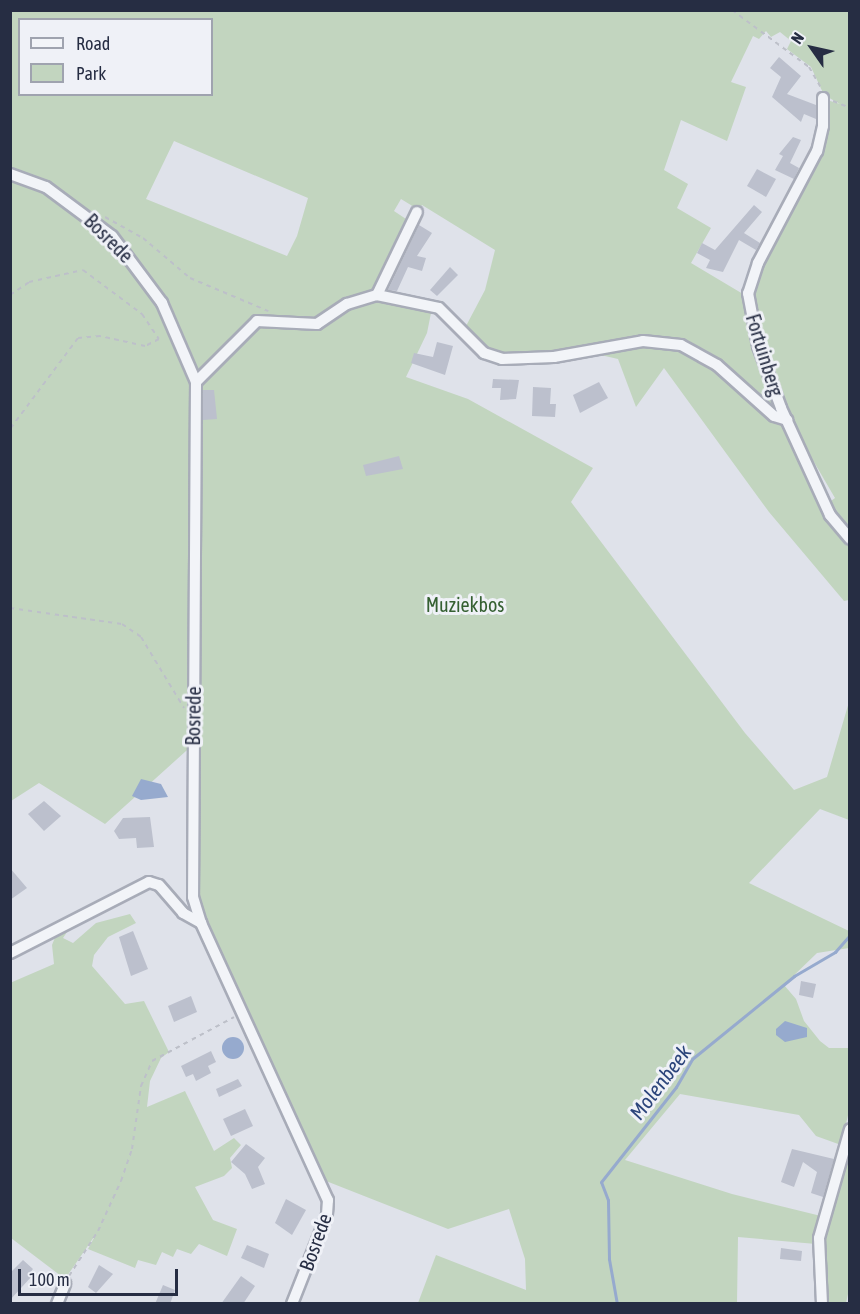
<!DOCTYPE html>
<style>
body{margin:0}
#map{position:relative;width:860px;height:1314px;overflow:hidden;background:#dfe2ea;font-family:"Asap Condensed",sans-serif}
div>[style]{position:absolute}
.green>*{inset:0;background:#c2d5bf}
.water>*{inset:0;background:#96aace}
.round{border-radius:50%}
.stream>*{height:3px;margin:-1.5px;padding:0 1.5px;transform-origin:1.5px;border-radius:1.5px;background:#96aace}
.building>*{inset:0;background:#bcc0cd}
.path>*{height:2px;margin-top:-1px;transform-origin:0;background:repeating-linear-gradient(90deg,#bdc0c9 0 4.5px,transparent 0 9px)}
.roads{filter:drop-shadow(2px 0 #a8acb8) drop-shadow(-2px 0 #a8acb8) drop-shadow(0 2px #a8acb8) drop-shadow(0 -2px #a8acb8)}
.minor>*{height:10px;margin:-5px;padding:0 5px;transform-origin:5px;border-radius:5px;background:#f2f4f8}
span{translate:-50% -50%;white-space:nowrap;text-align:center;line-height:1.15;-webkit-text-stroke:6px #eff1f7;paint-order:stroke}
.street-label{font-size:20px;color:#262d43}
.park-label{font-size:20px;color:#356032}
.water-label{font-size:21px;color:#2c457b;font-style:italic}
.frame{position:absolute;inset:0;border:12px solid #262d43;pointer-events:none}
.legend{position:absolute;left:18px;top:18px;width:195px;height:78px;box-sizing:border-box;background:#eff1f7;border:2px solid #9fa3af;margin:0;padding:8px 10px;list-style:none;font-size:18px;color:#262d43}
.legend li{display:flex;align-items:center;gap:12px;height:30px}
.legend b{width:30px;border:2px solid #9fa3af}
.north{position:absolute;left:782px;top:18px;width:60px;height:60px;-webkit-text-stroke:4px #eff1f7;paint-order:stroke;rotate:304deg;font-size:16px;font-weight:700;line-height:24px;text-align:center;color:#262d43}
.north::after{content:'';display:block;margin:auto;width:21px;height:27px;background:#262d43;clip-path:polygon(50% 0,100% 100%,50% 72%,0 100%)}
.scale{position:absolute;left:18px;top:1269px;width:160px;height:27px;box-sizing:border-box;border:3px solid #262d43;border-top:0;padding-left:8px;font-size:18px;line-height:21px;white-space:nowrap;color:#262d43;-webkit-text-stroke:4px #eff1f7;paint-order:stroke}
</style>
<div id="map">
<div class="green">
<div style="clip-path:polygon(evenodd,11px 11px,849px 11px,849px 600px,844px 601px,769px 512px,664px 368px,636px 407px,618px 359px,592px 353px,636px 343px,672px 344px,720px 369px,763px 409px,765px 405px,740px 380px,688px 344px,646px 338px,542px 356px,492px 353px,466px 326px,485px 290px,495px 250px,422px 205px,419px 210px,401px 199px,394px 211px,409px 221px,375px 291px,315px 319px,317px 326px,346px 307px,376px 298px,432px 308px,427px 333px,406px 377px,468px 399px,593px 468px,571px 502px,745px 733px,794px 790px,827px 777px,849px 702px,849px 820px,820px 809px,749px 883px,849px 931px,849px 948px,817px 953px,784px 985px,796px 999px,804px 1021px,820px 1041px,829px 1048px,849px 1048px,849px 1111px,841px 1145px,816px 1136px,799px 1115px,680px 1094px,625px 1160px,732px 1194px,821px 1216px,816px 1244px,738px 1237px,737px 1303px,418px 1303px,436px 1255px,526px 1290px,525px 1259px,509px 1209px,448px 1229px,326px 1181px,200px 908px,196px 887px,196px 742px,105px 824px,39px 783px,11px 801px,11px 11px,20px 20px,212px 20px,212px 94px,20px 94px,20px 20px,11px 11px,766px 31px,771px 37px,780px 32px,791px 41px,787px 49px,811px 67px,824px 95px,840px 104px,827px 100px,819px 152px,756px 272px,751px 295px,767px 366px,793px 426px,835px 498px,831px 501px,791px 429px,760px 360px,743px 294px,691px 263px,711px 228px,677px 208px,688px 184px,664px 170px,681px 120px,727px 141px,746px 87px,731px 82px,753px 36px,759px 39px,766px 31px,11px 11px,174px 141px,308px 198px,297px 236px,287px 256px,146px 199px,174px 141px)"></div>
<div style="clip-path:polygon(130px 914px,136px 923px,108px 937px,94px 955px,92px 966px,125px 1004px,144px 1001px,169px 1052px,161px 1058px,150px 1081px,147px 1107px,185px 1091px,214px 1151px,234px 1138px,241px 1145px,230px 1158px,232px 1168px,224px 1176px,195px 1187px,213px 1220px,237px 1229px,227px 1256px,199px 1244px,191px 1254px,177px 1249px,173px 1257px,162px 1252px,156px 1265px,138px 1260px,135px 1268px,88px 1249px,96px 1234px,65px 1279px,11px 1238px,10px 983px,54px 964px,52px 945px,58px 930px,71px 926px,63px 938px,73px 943px,96px 923px)"></div>
<div style="clip-path:polygon(849px 1151px,850px 1285px,846px 1303px,826px 1303px,821px 1246px)"></div>
</div>
<div class="water">
<div style="clip-path:polygon(141px 779px,161px 784px,168px 797px,141px 800px,132px 796px)"></div>
<div style="clip-path:polygon(785px 1021px,807px 1028px,807px 1037px,785px 1042px,776px 1035px,776px 1029px)"></div>
<div class="round" style="left:222px;top:1037px;width:22px;height:22px"></div>
</div>
<div class="stream">
<div style="left:617px;top:1304px;width:46px;rotate:-100.1deg"></div>
<div style="left:609px;top:1259px;width:59px;rotate:-91deg"></div>
<div style="left:608px;top:1200px;width:19px;rotate:-111deg"></div>
<div style="left:601px;top:1182px;width:121px;rotate:-51.7deg"></div>
<div style="left:676px;top:1087px;width:32px;rotate:-60deg"></div>
<div style="left:692px;top:1059px;width:132px;rotate:-39.1deg"></div>
<div style="left:794px;top:976px;width:48px;rotate:-30.3deg"></div>
<div style="left:835px;top:952px;width:23px;rotate:-49deg"></div>
</div>
<div class="building">
<div style="clip-path:polygon(779px 57px,801px 76px,787px 94px,816px 105px,816px 119px,804px 114px,801px 122px,772px 97px,781px 77px,770px 68px)"></div>
<div style="clip-path:polygon(793px 137px,801px 140px,790px 163px,799px 168px,794px 179px,775px 170px,783px 156px,779px 154px)"></div>
<div style="clip-path:polygon(757px 169px,776px 179px,766px 197px,747px 186px)"></div>
<div style="clip-path:polygon(754px 205px,762px 212px,744px 233px,760px 243px,756px 250px,739px 240px,723px 272px,706px 268px,710px 260px,697px 253px,702px 243px,715px 250px)"></div>
<div style="clip-path:polygon(419px 225px,432px 233px,417px 256px,426px 258px,422px 271px,408px 267px,397px 291px,388px 290px)"></div>
<div style="clip-path:polygon(450px 267px,458px 275px,437px 296px,430px 290px)"></div>
<div style="clip-path:polygon(437px 342px,453px 346px,445px 375px,411px 363px,414px 353px,433px 357px)"></div>
<div style="clip-path:polygon(493px 379px,519px 380px,516px 399px,500px 400px,501px 388px,492px 388px)"></div>
<div style="clip-path:polygon(599px 382px,608px 398px,580px 413px,573px 395px)"></div>
<div style="clip-path:polygon(533px 387px,551px 388px,550px 404px,556px 404px,555px 417px,532px 416px)"></div>
<div style="clip-path:polygon(203px 390px,214px 390px,217px 419px,203px 420px)"></div>
<div style="clip-path:polygon(399px 456px,403px 469px,366px 476px,363px 465px)"></div>
<div style="clip-path:polygon(44px 801px,61px 816px,44px 831px,28px 814px)"></div>
<div style="clip-path:polygon(150px 817px,154px 847px,137px 848px,136px 838px,119px 839px,114px 831px,123px 818px)"></div>
<div style="clip-path:polygon(10px 868px,27px 888px,10px 900px)"></div>
<div style="clip-path:polygon(133px 931px,148px 969px,131px 976px,119px 937px)"></div>
<div style="clip-path:polygon(801px 981px,816px 984px,813px 998px,799px 995px)"></div>
<div style="clip-path:polygon(191px 996px,197px 1012px,174px 1022px,168px 1006px)"></div>
<div style="clip-path:polygon(211px 1051px,216px 1062px,208px 1066px,211px 1073px,196px 1081px,193px 1074px,186px 1077px,181px 1066px)"></div>
<div style="clip-path:polygon(238px 1079px,242px 1086px,219px 1097px,216px 1089px)"></div>
<div style="clip-path:polygon(245px 1109px,253px 1126px,231px 1136px,223px 1119px)"></div>
<div style="clip-path:polygon(246px 1144px,265px 1158px,258px 1167px,265px 1184px,252px 1189px,245px 1174px,231px 1162px)"></div>
<div style="clip-path:polygon(792px 1149px,834px 1159px,823px 1197px,811px 1193px,817px 1172px,803px 1162px,794px 1187px,781px 1182px)"></div>
<div style="clip-path:polygon(286px 1199px,306px 1210px,292px 1235px,275px 1223px)"></div>
<div style="clip-path:polygon(247px 1245px,269px 1254px,264px 1268px,241px 1258px)"></div>
<div style="clip-path:polygon(781px 1248px,802px 1251px,801px 1261px,780px 1259px)"></div>
<div style="clip-path:polygon(23px 1260px,33px 1269px,29px 1274px,32px 1276px,10px 1300px,10px 1273px)"></div>
<div style="clip-path:polygon(99px 1265px,113px 1274px,96px 1293px,88px 1287px)"></div>
<div style="clip-path:polygon(241px 1276px,255px 1286px,243px 1304px,221px 1304px)"></div>
<div style="clip-path:polygon(163px 1285px,175px 1290px,170px 1304px,155px 1304px)"></div>
</div>
<div class="path">
<div style="left:732px;top:10px;width:96px;rotate:36.5deg"></div>
<div style="left:809px;top:67px;width:24px;rotate:60deg"></div>
<div style="left:833px;top:101px;width:18px;rotate:22deg"></div>
<div style="left:105px;top:217px;width:43px;rotate:28.9deg"></div>
<div style="left:143px;top:238px;width:62px;rotate:40.4deg"></div>
<div style="left:190px;top:278px;width:85px;rotate:22.9deg"></div>
<div style="left:10px;top:295px;width:23px;rotate:-34deg"></div>
<div style="left:29px;top:282px;width:55px;rotate:-12.5deg"></div>
<div style="left:83px;top:270px;width:74px;rotate:36.7deg"></div>
<div style="left:142px;top:314px;width:30px;rotate:56deg"></div>
<div style="left:159px;top:339px;width:16px;rotate:153deg"></div>
<div style="left:145px;top:346px;width:46px;rotate:-167.5deg"></div>
<div style="left:100px;top:336px;width:22px;rotate:175deg"></div>
<div style="left:78px;top:338px;width:114px;rotate:126.8deg"></div>
<div style="left:10px;top:608px;width:113px;rotate:8.1deg"></div>
<div style="left:122px;top:624px;width:23px;rotate:34deg"></div>
<div style="left:141px;top:637px;width:83px;rotate:58.8deg"></div>
<div style="left:69px;top:1276px;width:54px;rotate:-57.2deg"></div>
<div style="left:98px;top:1231px;width:55px;rotate:-65.3deg"></div>
<div style="left:121px;top:1181px;width:34px;rotate:-71deg"></div>
<div style="left:132px;top:1149px;width:64px;rotate:-81.9deg"></div>
<div style="left:141px;top:1086px;width:27px;rotate:-66deg"></div>
<div style="left:152px;top:1061px;width:93px;rotate:-28.2deg"></div>
</div>
<div class="roads">
<div class="minor">
<div style="left:823px;top:98px;width:28px;rotate:90deg"></div>
<div style="left:823px;top:126px;width:26px;rotate:103deg"></div>
<div style="left:817px;top:151px;width:127px;rotate:117.8deg"></div>
<div style="left:758px;top:263px;width:32px;rotate:108deg"></div>
<div style="left:748px;top:293px;width:54px;rotate:79.3deg"></div>
<div style="left:758px;top:346px;width:66px;rotate:69.6deg"></div>
<div style="left:781px;top:408px;width:118px;rotate:65.4deg"></div>
<div style="left:830px;top:515px;width:31px;rotate:50deg"></div>
<div style="left:10px;top:174px;width:38px;rotate:20deg"></div>
<div style="left:46px;top:187px;width:82px;rotate:36.6deg"></div>
<div style="left:112px;top:236px;width:84px;rotate:53.3deg"></div>
<div style="left:162px;top:303px;width:86px;rotate:66.7deg"></div>
<div style="left:196px;top:382px;width:515px;rotate:90.33deg"></div>
<div style="left:193px;top:897px;width:27px;rotate:73deg"></div>
<div style="left:201px;top:923px;width:305px;rotate:65.4deg"></div>
<div style="left:328px;top:1200px;width:15px;rotate:94deg"></div>
<div style="left:327px;top:1215px;width:96px;rotate:111.5deg"></div>
<div style="left:377px;top:295px;width:92px;rotate:-64.3deg"></div>
<div style="left:196px;top:382px;width:86px;rotate:-45deg"></div>
<div style="left:257px;top:321px;width:60px;rotate:2.9deg"></div>
<div style="left:317px;top:324px;width:36px;rotate:-34deg"></div>
<div style="left:347px;top:304px;width:31px;rotate:-17deg"></div>
<div style="left:377px;top:295px;width:63px;rotate:11.8deg"></div>
<div style="left:439px;top:308px;width:64px;rotate:45deg"></div>
<div style="left:484px;top:353px;width:19px;rotate:18deg"></div>
<div style="left:502px;top:359px;width:52px;rotate:-2.2deg"></div>
<div style="left:554px;top:357px;width:90px;rotate:-10.2deg"></div>
<div style="left:643px;top:341px;width:38px;rotate:6deg"></div>
<div style="left:681px;top:345px;width:41px;rotate:29.1deg"></div>
<div style="left:717px;top:365px;width:76px;rotate:41.8deg"></div>
<div style="left:774px;top:416px;width:14px;rotate:17deg"></div>
<div style="left:10px;top:953px;width:156px;rotate:-27.1deg"></div>
<div style="left:149px;top:882px;width:10px;rotate:17deg"></div>
<div style="left:159px;top:885px;width:37px;rotate:49deg"></div>
<div style="left:183px;top:913px;width:21px;rotate:29deg"></div>
<div style="left:57px;top:1304px;width:22px;rotate:-68deg"></div>
<div style="left:822px;top:1304px;width:66px;rotate:-92.6deg"></div>
<div style="left:819px;top:1238px;width:113px;rotate:-74.1deg"></div>
</div>
</div>
<div class="street-label">
<span style="left:109px;top:238px;rotate:45deg">Bosrede</span>
<span style="left:765px;top:355px;rotate:73deg">Fortuinberg</span>
<span style="left:193px;top:716px;rotate:-89deg">Bosrede</span>
<span style="left:315px;top:1242px;rotate:-70deg">Bosrede</span>
</div>
<div class="park-label">
<span style="left:465px;top:604px">Muziekbos</span>
</div>
<div class="water-label">
<span style="left:660px;top:1082px;rotate:-53deg">Molenbeek</span>
</div>
<div class="frame"></div>
<ul class="legend">
<li><b style="height:8px;background:#f2f4f8"></b>Road</li>
<li><b style="height:16px;background:#c2d5bf"></b>Park</li>
</ul>
<div class="north">N</div>
<div class="scale">100 m</div>
</div>
